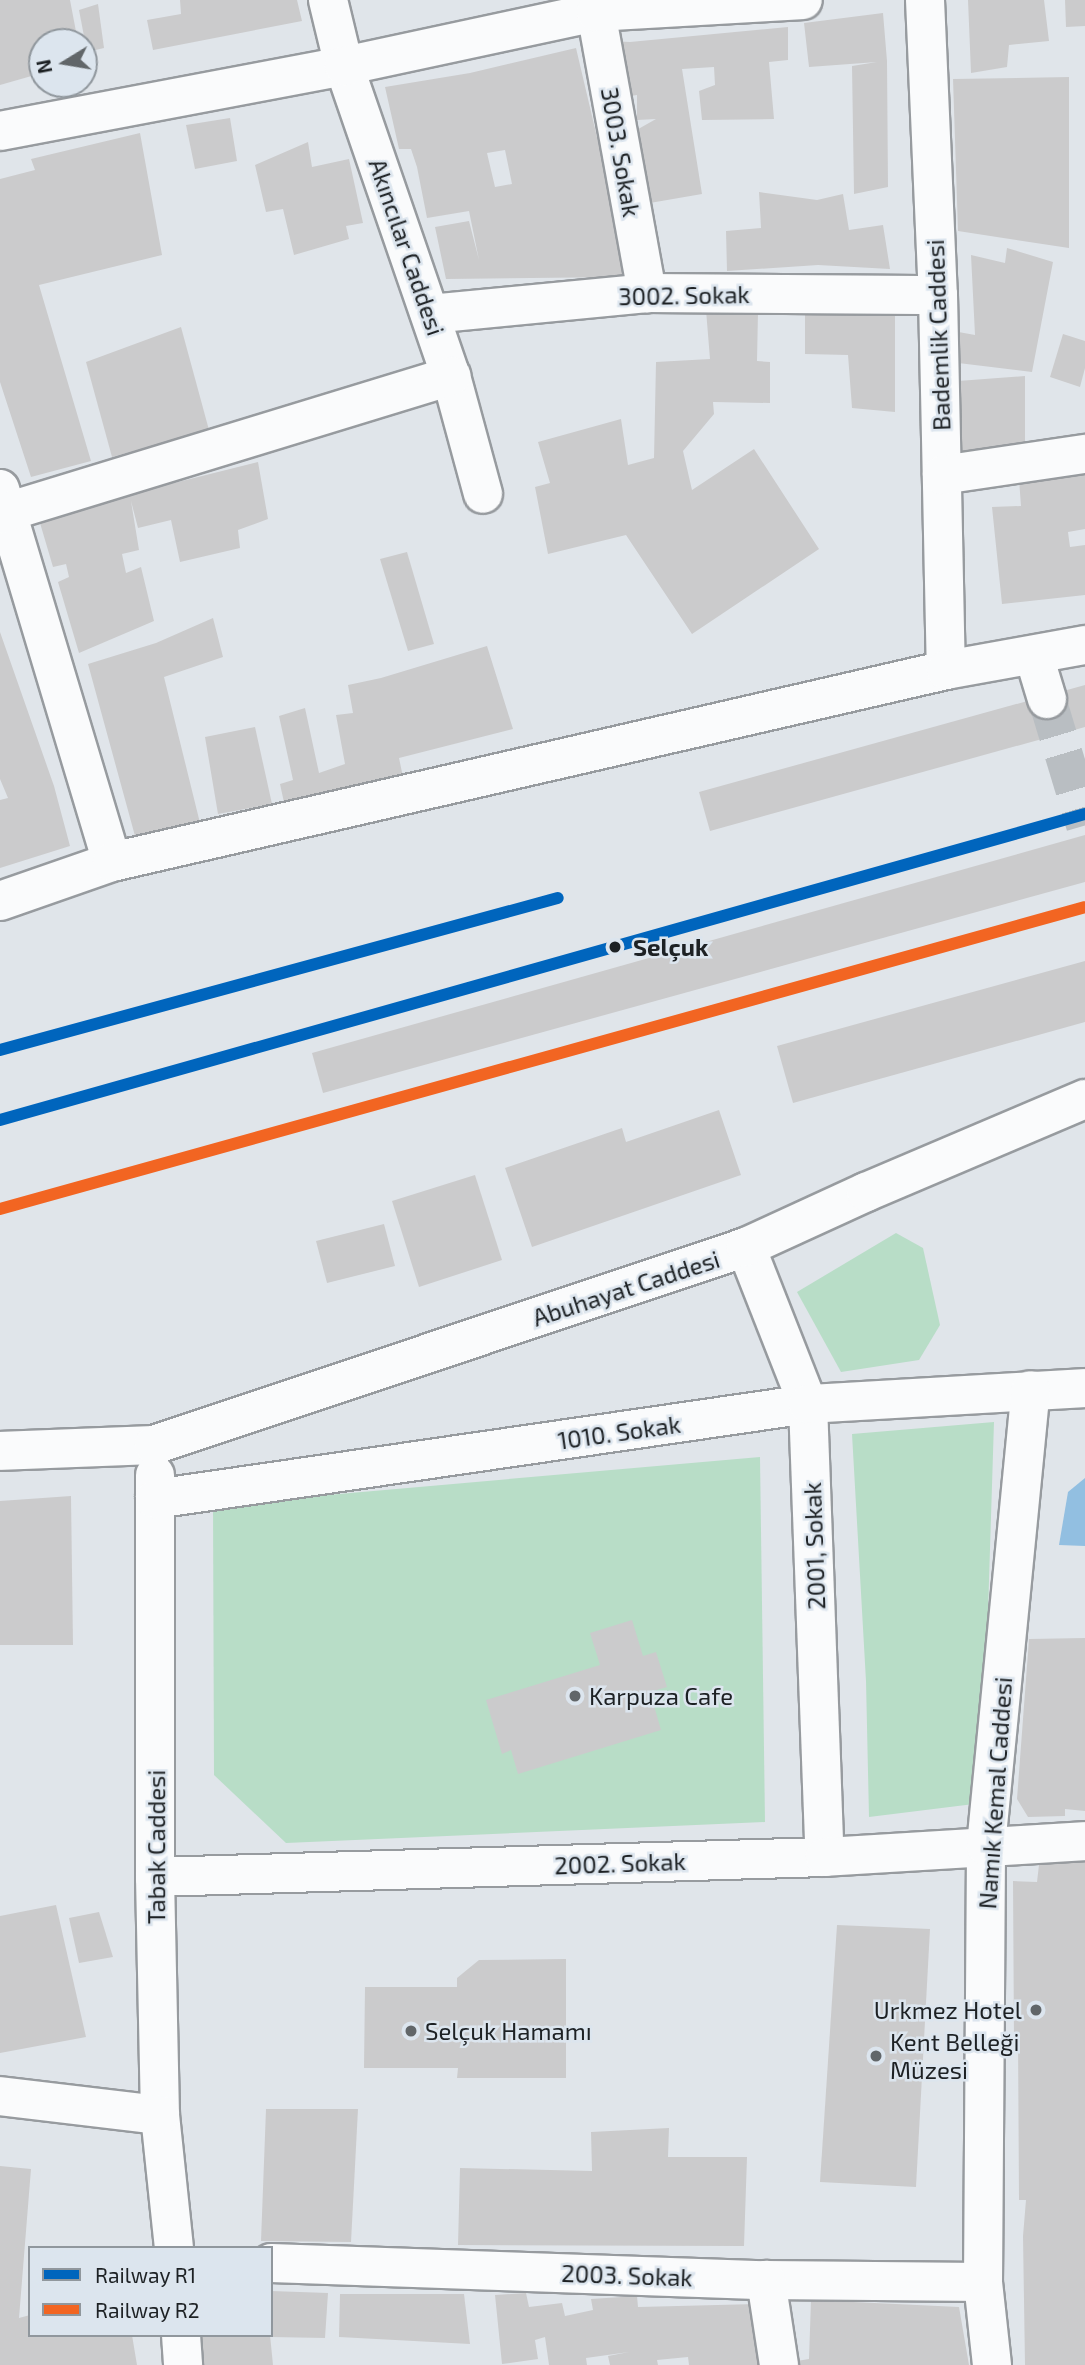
<!DOCTYPE html>
<meta charset="utf-8">
<style>
body{margin:0}
#map{position:relative;width:1085px;height:2365px;overflow:hidden;background:#e0e5ea;font-family:"Exo 2",sans-serif}
div>[style]{position:absolute}
.green>*{inset:0;background:#b8ddc7}
.water>*{inset:0;background:#92bfe1}
.building>*{inset:0;background:#cbcbcc}
.minor-tunnel>*{height:38px;margin-top:-19px;transform-origin:0;background:repeating-linear-gradient(90deg,#b9bec2 0 38px,transparent 0 57px)}
.roads{filter:drop-shadow(2px 0 #979b9f) drop-shadow(-2px 0 #979b9f) drop-shadow(0 2px #979b9f) drop-shadow(0 -2px #979b9f)}
.minor>*{height:38px;margin:-19px;padding:0 19px;transform-origin:19px;border-radius:19px;background:#fafbfc}
.rail>*{height:5px;margin-top:-2.5px;transform-origin:0;background:repeating-linear-gradient(90deg,#c7c9ca 0 9px,transparent 0 18px)}
.rail-1>*{height:12px;margin:-6px;padding:0 6px;transform-origin:6px;border-radius:6px;background:#0065bd}
.rail-2>*{height:12px;margin:-6px;padding:0 6px;transform-origin:6px;border-radius:6px;background:#f26522}
.dots>*{width:19px;height:19px;translate:-50% -50%;box-sizing:border-box;border:4px solid #dce5ee;border-radius:50%}
span{translate:-50% -50%;white-space:nowrap;text-align:center;line-height:1.15;-webkit-text-stroke:5px #dce5ee;paint-order:stroke}
.street-label{font-size:24px;color:#1d2124}
.stop-label{font-size:24px;color:#1d2124;font-weight:700}
.left{translate:0 -50%;text-align:left}
.poi-label{font-size:24px;color:#1d2124}
.right{translate:-100% -50%;text-align:right}
.legend{position:absolute;left:28px;top:2246px;width:245px;height:91px;box-sizing:border-box;background:#dce5ee;border:2px solid #90979d;margin:0;padding:9px 12px;list-style:none;font-size:21px;color:#1d2124}
.legend li{display:flex;align-items:center;gap:14px;height:35px}
.legend b{width:35px;border:2px solid #90979d}
.north{position:absolute;left:28px;top:28px;width:70px;height:70px;box-sizing:border-box;background:#dce5ee;border:2px solid #90979d;border-radius:50%;rotate:259deg;font-size:19px;font-weight:700;line-height:28px;text-align:center;color:#1d2124}
.north::after{content:'';display:block;margin:auto;width:24px;height:32px;background:#616669;clip-path:polygon(50% 0,100% 100%,50% 72%,0 100%)}
</style>
<div id="map">
<div class="green">
<div style="clip-path:polygon(896px 1233px,923px 1248px,940px 1325px,919px 1360px,841px 1372px,797px 1292px)"></div>
<div style="clip-path:polygon(994px 1422px,982px 1803px,869px 1817px,866px 1681px,852px 1434px)"></div>
<div style="clip-path:polygon(760px 1457px,765px 1822px,286px 1843px,214px 1775px,213px 1505px)"></div>
</div>
<div class="water">
<div style="clip-path:polygon(1085px 1478px,1085px 1546px,1059px 1545px,1068px 1492px)"></div>
</div>
<div class="building">
<div style="clip-path:polygon(0 0,70px 0,78px 42px,42px 42px,42px 73px,0 85px)"></div>
<div style="clip-path:polygon(180px 0,297px 0,302px 21px,153px 50px,147px 20px,181px 14px)"></div>
<div style="clip-path:polygon(968px 0,1044px 0,1049px 41px,1009px 45px,1007px 67px,971px 73px)"></div>
<div style="clip-path:polygon(1065px 0,1085px 0,1085px 26px,1066px 27px)"></div>
<div style="clip-path:polygon(98px 4px,104px 48px,87px 52px,79px 10px)"></div>
<div style="clip-path:polygon(883px 13px,887px 61px,888px 187px,854px 194px,852px 66px,877px 62px,809px 67px,804px 23px)"></div>
<div style="clip-path:polygon(788px 27px,788px 60px,769px 62px,774px 119px,702px 120px,699px 91px,715px 85px,714px 67px,682px 69px,702px 194px,644px 204px,633px 132px,656px 119px,637px 120px,637px 95px,624px 97px,610px 41px,630px 42px)"></div>
<div style="clip-path:polygon(evenodd,576px 48px,600px 150px,623px 277px,446px 279px,435px 227px,469px 221px,479px 260px,469px 211px,427px 218px,417px 167px,411px 149px,399px 149px,385px 87px,470px 73px,576px 48px,505px 150px,512px 184px,495px 187px,487px 153px,505px 150px)"></div>
<div style="clip-path:polygon(1069px 77px,1069px 248px,958px 231px,953px 79px)"></div>
<div style="clip-path:polygon(230px 118px,237px 161px,195px 169px,186px 125px)"></div>
<div style="clip-path:polygon(140px 133px,162px 255px,39px 285px,91px 461px,31px 477px,0 382px,0 179px,35px 170px,31px 159px)"></div>
<div style="clip-path:polygon(308px 142px,312px 167px,349px 159px,363px 223px,346px 226px,349px 239px,294px 255px,283px 209px,266px 212px,255px 165px)"></div>
<div style="clip-path:polygon(759px 192px,817px 200px,843px 194px,849px 230px,883px 225px,890px 269px,818px 265px,727px 271px,726px 231px,761px 228px)"></div>
<div style="clip-path:polygon(1007px 248px,1053px 262px,1032px 372px,950px 362px,953px 331px,975px 335px,971px 255px,1005px 263px)"></div>
<div style="clip-path:polygon(706px 310px,758px 312px,757px 361px,770px 362px,770px 403px,713px 402px,714px 414px,683px 451px,692px 490px,754px 449px,819px 549px,692px 634px,626px 535px,548px 554px,535px 487px,550px 483px,538px 442px,621px 419px,628px 465px,654px 458px,656px 362px,710px 359px)"></div>
<div style="clip-path:polygon(805px 312px,895px 313px,895px 412px,852px 408px,848px 355px,805px 354px)"></div>
<div style="clip-path:polygon(181px 327px,209px 430px,112px 457px,86px 362px)"></div>
<div style="clip-path:polygon(1063px 334px,1085px 341px,1085px 368px,1080px 387px,1050px 377px)"></div>
<div style="clip-path:polygon(1025px 376px,1025px 450px,958px 462px,958px 381px)"></div>
<div style="clip-path:polygon(258px 462px,268px 519px,238px 530px,240px 548px,180px 562px,171px 520px,138px 528px,131px 501px,139px 550px,122px 554px,126px 573px,141px 567px,154px 621px,79px 653px,58px 582px,69px 577px,66px 564px,53px 567px,40px 523px,130px 494px)"></div>
<div style="clip-path:polygon(1085px 469px,1085px 529px,1068px 532px,1070px 547px,1085px 545px,1085px 595px,1002px 604px,992px 507px,1021px 506px,1019px 479px)"></div>
<div style="clip-path:polygon(407px 552px,434px 644px,408px 651px,380px 559px)"></div>
<div style="clip-path:polygon(213px 618px,223px 657px,164px 677px,200px 823px,135px 836px,88px 664px,156px 643px)"></div>
<div style="clip-path:polygon(0 632px,54px 786px,70px 846px,0 868px,0 800px,8px 798px,0 779px)"></div>
<div style="clip-path:polygon(487px 646px,513px 729px,399px 758px,403px 777px,285px 807px,280px 784px,293px 780px,279px 716px,305px 708px,319px 773px,345px 764px,336px 715px,353px 713px,348px 685px,381px 678px)"></div>
<div style="clip-path:polygon(1085px 685px,1085px 727px,710px 831px,699px 792px)"></div>
<div style="clip-path:polygon(255px 727px,272px 804px,218px 814px,205px 737px)"></div>
<div style="clip-path:polygon(1085px 835px,1085px 882px,323px 1093px,312px 1053px)"></div>
<div style="clip-path:polygon(1085px 961px,1085px 1022px,793px 1103px,777px 1046px)"></div>
<div style="clip-path:polygon(719px 1110px,741px 1175px,532px 1247px,505px 1168px,622px 1128px,626px 1142px)"></div>
<div style="clip-path:polygon(475px 1175px,502px 1260px,419px 1287px,392px 1201px)"></div>
<div style="clip-path:polygon(384px 1224px,395px 1266px,327px 1283px,316px 1241px)"></div>
<div style="clip-path:polygon(71px 1496px,73px 1645px,0 1645px,0 1501px)"></div>
<div style="clip-path:polygon(632px 1620px,643px 1656px,656px 1652px,667px 1687px,650px 1692px,661px 1730px,518px 1774px,511px 1750px,502px 1754px,486px 1700px,600px 1665px,590px 1633px)"></div>
<div style="clip-path:polygon(1085px 1638px,1085px 1811px,1065px 1809px,1065px 1816px,1028px 1817px,1017px 1799px,1029px 1639px)"></div>
<div style="clip-path:polygon(1040px 1856px,1085px 1857px,1085px 2365px,1025px 2365px,1023px 2236px,1026px 2200px,1019px 2200px,1018px 2038px,1014px 2039px,1013px 1881px,1037px 1882px)"></div>
<div style="clip-path:polygon(56px 1905px,86px 2037px,0 2053px,0 1916px)"></div>
<div style="clip-path:polygon(99px 1912px,113px 1957px,79px 1963px,69px 1918px)"></div>
<div style="clip-path:polygon(837px 1925px,930px 1929px,916px 2187px,820px 2182px)"></div>
<div style="clip-path:polygon(566px 1959px,566px 2078px,457px 2078px,458px 2068px,364px 2068px,365px 1987px,457px 1987px,457px 1978px,479px 1960px)"></div>
<div style="clip-path:polygon(266px 2109px,358px 2109px,351px 2242px,261px 2241px)"></div>
<div style="clip-path:polygon(669px 2128px,668px 2157px,747px 2157px,744px 2246px,458px 2245px,460px 2168px,592px 2171px,591px 2132px)"></div>
<div style="clip-path:polygon(0 2166px,31px 2169px,19px 2318px,30px 2315px,30px 2335px,132px 2335px,137px 2365px,0 2365px)"></div>
<div style="clip-path:polygon(271px 2291px,328px 2293px,325px 2338px,271px 2337px)"></div>
<div style="clip-path:polygon(526px 2293px,529px 2307px,562px 2303px,565px 2316px,593px 2310px,591px 2299px,637px 2296px,638px 2307px,757px 2304px,765px 2365px,689px 2365px,688px 2357px,657px 2360px,658px 2365px,610px 2365px,608px 2356px,629px 2352px,586px 2358px,587px 2365px,549px 2365px,545px 2337px,535px 2340px,538px 2359px,502px 2364px,495px 2295px)"></div>
<div style="clip-path:polygon(340px 2294px,464px 2294px,470px 2344px,339px 2337px)"></div>
<div style="clip-path:polygon(811px 2300px,959px 2307px,969px 2365px,798px 2365px,797px 2361px,809px 2359px)"></div>
<div style="clip-path:polygon(194px 2335px,270px 2335px,273px 2365px,197px 2365px)"></div>
</div>
<div class="minor-tunnel">
<div style="left:1047px;top:699px;width:132px;rotate:73.2deg"></div>
</div>
<div class="roads">
<div class="minor">
<div style="left:328px;top:0;width:68px;rotate:76.4deg"></div>
<div style="left:344px;top:66px;width:328px;rotate:71deg"></div>
<div style="left:451px;top:376px;width:122px;rotate:74.8deg"></div>
<div style="left:925px;top:0;width:295px;rotate:87.5deg"></div>
<div style="left:938px;top:295px;width:375px;rotate:88.8deg"></div>
<div style="left:596px;top:12px;width:286px;rotate:79.7deg"></div>
<div style="left:0;top:131px;width:350px;rotate:-10.7deg"></div>
<div style="left:344px;top:66px;width:258px;rotate:-12.1deg"></div>
<div style="left:596px;top:12px;width:207px;rotate:-3.3deg"></div>
<div style="left:430px;top:314px;width:218px;rotate:-5.5deg"></div>
<div style="left:647px;top:293px;width:291px;rotate:0.4deg"></div>
<div style="left:942px;top:475px;width:145px;rotate:-8.4deg"></div>
<div style="left:0;top:489px;width:389px;rotate:73.3deg"></div>
<div style="left:0;top:514px;width:472px;rotate:-17deg"></div>
<div style="left:1034px;top:656px;width:45px;rotate:73.2deg"></div>
<div style="left:0;top:901px;width:119px;rotate:-19.2deg"></div>
<div style="left:112px;top:862px;width:856px;rotate:-12.96deg"></div>
<div style="left:946px;top:670px;width:141px;rotate:-10.2deg"></div>
<div style="left:746px;top:1247px;width:169px;rotate:68.5deg"></div>
<div style="left:808px;top:1404px;width:453px;rotate:87.9deg"></div>
<div style="left:0;top:1451px;width:154px;rotate:-2.2deg"></div>
<div style="left:154px;top:1445px;width:624px;rotate:-18.49deg"></div>
<div style="left:746px;top:1247px;width:132px;rotate:-24.6deg"></div>
<div style="left:866px;top:1192px;width:238px;rotate:-23deg"></div>
<div style="left:155px;top:1475px;width:402px;rotate:90deg"></div>
<div style="left:155px;top:1877px;width:238px;rotate:88.8deg"></div>
<div style="left:160px;top:2115px;width:134px;rotate:84deg"></div>
<div style="left:155px;top:1499px;width:660px;rotate:-8.28deg"></div>
<div style="left:808px;top:1404px;width:277px;rotate:-3.3deg"></div>
<div style="left:155px;top:1877px;width:670px;rotate:-1.71deg"></div>
<div style="left:825px;top:1857px;width:260px;rotate:-3.5deg"></div>
<div style="left:0;top:2096px;width:161px;rotate:6.8deg"></div>
<div style="left:271px;top:2263px;width:495px;rotate:2deg"></div>
<div style="left:766px;top:2280px;width:217px;rotate:0.5deg"></div>
<div style="left:766px;top:2280px;width:86px;rotate:81.3deg"></div>
<div style="left:181px;top:2335px;width:30px;rotate:86deg"></div>
<div style="left:992px;top:2365px;width:83px;rotate:-96.2deg"></div>
<div style="left:983px;top:2282px;width:436px;rotate:-89.6deg"></div>
<div style="left:986px;top:1846px;width:458px;rotate:-84.4deg"></div>
</div>
</div>
<div class="rail">
<div style="left:774px;top:901px;width:323px;rotate:-15.6deg"></div>
<div style="left:797px;top:988px;width:299px;rotate:-15.7deg"></div>
</div>
<div class="rail-1">
<div style="left:0;top:1050px;width:578px;rotate:-15.24deg"></div>
<div style="left:0;top:1120px;width:1127px;rotate:-15.75deg"></div>
</div>
<div class="rail-2">
<div style="left:0;top:1209px;width:1126px;rotate:-15.55deg"></div>
</div>
<div class="dots">
<div style="left:615px;top:947px;background:#1d2124"></div>
<div style="left:575px;top:1696px;background:#616669"></div>
<div style="left:1036px;top:2010px;background:#616669"></div>
<div style="left:411px;top:2031px;background:#616669"></div>
<div style="left:876px;top:2056px;background:#616669"></div>
</div>
<div class="street-label">
<span style="left:621px;top:152px;rotate:80deg">3003. Sokak</span>
<span style="left:407px;top:247px;rotate:71deg">Akıncılar Caddesi</span>
<span style="left:684px;top:295px;rotate:-1deg">3002. Sokak</span>
<span style="left:938px;top:335px;rotate:-92deg">Bademlik Caddesi</span>
<span style="left:626px;top:1288px;rotate:-18deg">Abuhayat Caddesi</span>
<span style="left:619px;top:1432px;rotate:-8deg">1010. Sokak</span>
<span style="left:814px;top:1546px;rotate:-92deg">2001, Sokak</span>
<span style="left:995px;top:1793px;rotate:-86deg">Namık Kemal Caddesi</span>
<span style="left:156px;top:1847px;rotate:-90deg">Tabak Caddesi</span>
<span style="left:620px;top:1863px;rotate:-2deg">2002. Sokak</span>
<span style="left:627px;top:2275px;rotate:2deg">2003. Sokak</span>
</div>
<div class="stop-label">
<span class="left" style="left:633px;top:947px">Selçuk</span>
</div>
<div class="poi-label">
<span class="left" style="left:589px;top:1696px">Karpuza Cafe</span>
<span class="right" style="left:1022px;top:2010px">Urkmez Hotel</span>
<span class="left" style="left:425px;top:2031px">Selçuk Hamamı</span>
<span class="left" style="left:890px;top:2056px">Kent Belleği<br>Müzesi</span>
</div>
<ul class="legend">
<li><b style="height:9px;background:#0065bd"></b>Railway R1</li>
<li><b style="height:9px;background:#f26522"></b>Railway R2</li>
</ul>
<div class="north">N</div>
</div>
